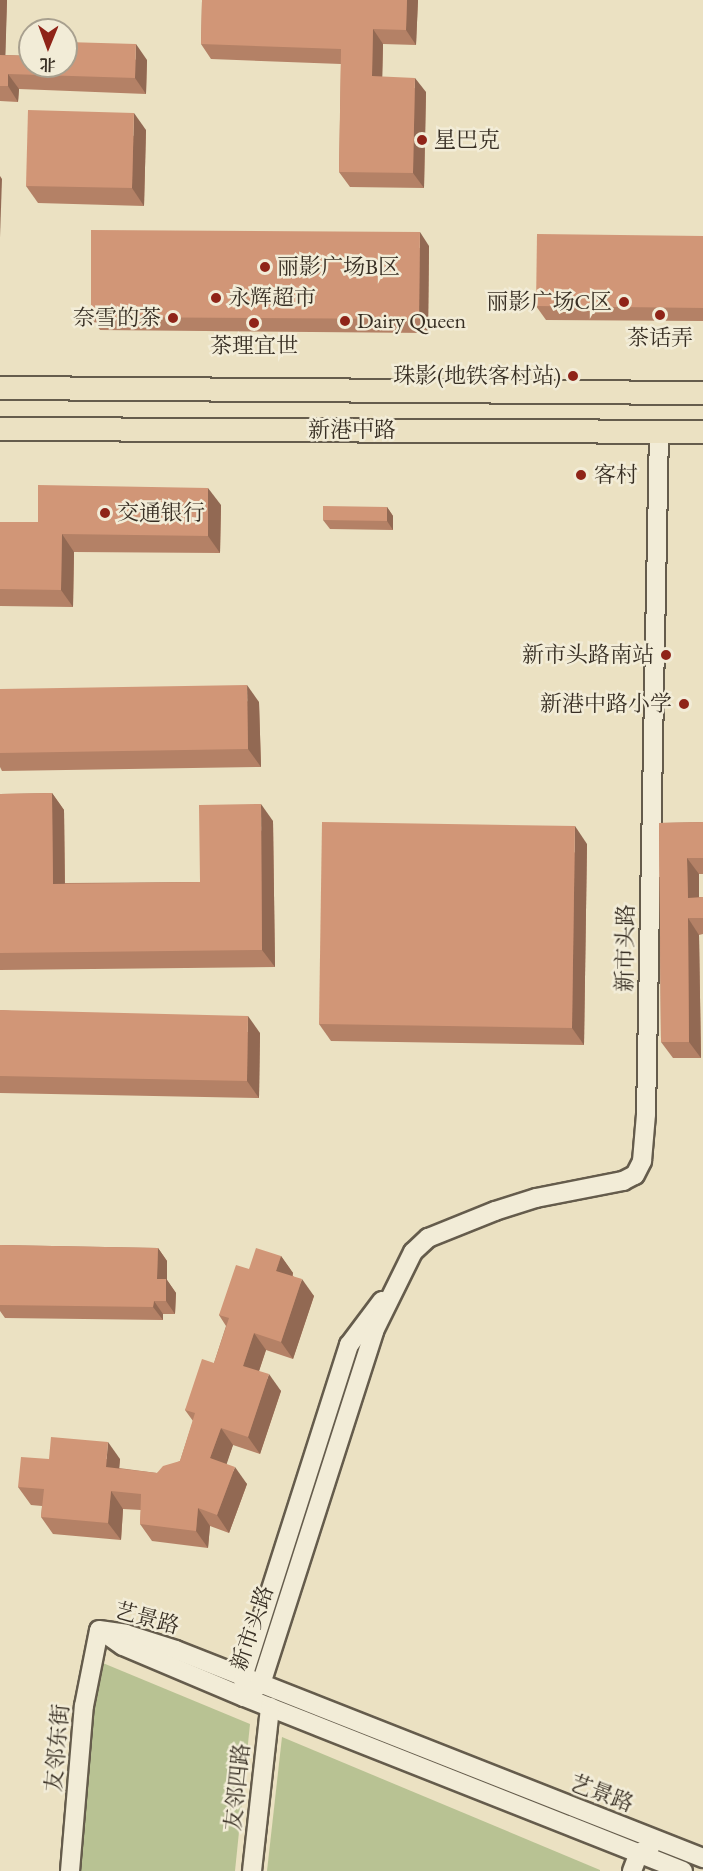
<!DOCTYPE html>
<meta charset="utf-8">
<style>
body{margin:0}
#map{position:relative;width:703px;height:1871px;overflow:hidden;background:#ebe1c2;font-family:"EB Garamond","Noto Serif SC",serif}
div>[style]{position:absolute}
.green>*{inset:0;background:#b8c293}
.roads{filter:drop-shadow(2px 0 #655c4c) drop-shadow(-2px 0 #655c4c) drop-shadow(0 2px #655c4c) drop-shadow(0 -2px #655c4c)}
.minor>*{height:18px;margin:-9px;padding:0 9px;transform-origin:9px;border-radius:9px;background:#f2ecd7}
.major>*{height:22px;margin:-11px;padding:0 11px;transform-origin:11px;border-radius:11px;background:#ebe1c2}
.wall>*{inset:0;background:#b48166}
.shaded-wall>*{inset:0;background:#926953}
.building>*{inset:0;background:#d19677}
.dots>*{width:16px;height:16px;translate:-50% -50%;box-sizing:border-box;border:3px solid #f2ecd7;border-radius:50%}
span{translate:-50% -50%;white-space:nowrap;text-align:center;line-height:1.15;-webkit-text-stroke:5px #f2ecd7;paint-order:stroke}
.poi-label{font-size:22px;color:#382f24}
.left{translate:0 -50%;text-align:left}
.right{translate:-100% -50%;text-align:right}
.street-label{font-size:22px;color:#382f24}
.north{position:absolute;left:18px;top:18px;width:60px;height:60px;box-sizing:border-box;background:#f2ecd7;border:2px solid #a8a08f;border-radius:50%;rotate:181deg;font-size:16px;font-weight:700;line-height:24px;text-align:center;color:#382f24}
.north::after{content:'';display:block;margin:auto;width:21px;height:27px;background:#8f2418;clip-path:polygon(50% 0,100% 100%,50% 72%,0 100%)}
</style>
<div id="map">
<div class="green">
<div style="clip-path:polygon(98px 1661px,250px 1724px,235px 1871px,77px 1871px)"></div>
<div style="clip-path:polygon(282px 1737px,600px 1870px,600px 1871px,267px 1871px)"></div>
</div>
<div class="roads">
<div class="minor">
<div style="left:99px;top:1630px;width:27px;rotate:8deg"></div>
<div style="left:126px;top:1634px;width:52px;rotate:17.7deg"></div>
<div style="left:176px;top:1650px;width:567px;rotate:21.54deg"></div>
<div style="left:103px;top:1632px;width:24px;rotate:35deg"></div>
<div style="left:123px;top:1646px;width:131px;rotate:22.9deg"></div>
<div style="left:244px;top:1697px;width:472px;rotate:21.6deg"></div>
<div style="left:244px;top:1689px;width:12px;rotate:-95deg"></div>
<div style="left:243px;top:1677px;width:349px;rotate:-72.3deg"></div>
<div style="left:349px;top:1345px;width:55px;rotate:-53.1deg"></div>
<div style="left:244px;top:1697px;width:21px;rotate:-37deg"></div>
<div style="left:261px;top:1684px;width:371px;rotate:-72.2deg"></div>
<div style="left:374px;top:1331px;width:88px;rotate:-63.7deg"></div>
<div style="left:413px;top:1252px;width:21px;rotate:-43deg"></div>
<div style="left:428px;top:1238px;width:72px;rotate:-21.9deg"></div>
<div style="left:495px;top:1211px;width:43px;rotate:-17.6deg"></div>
<div style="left:536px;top:1198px;width:89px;rotate:-11.1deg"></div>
<div style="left:623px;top:1181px;width:13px;rotate:-27deg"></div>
<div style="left:635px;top:1175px;width:16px;rotate:-63deg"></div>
<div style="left:642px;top:1161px;width:47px;rotate:-85.1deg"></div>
<div style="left:646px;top:1114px;width:683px;rotate:-88.91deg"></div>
<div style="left:70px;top:1871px;width:166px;rotate:-85.2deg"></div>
<div style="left:84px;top:1706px;width:77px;rotate:-78.8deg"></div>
<div style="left:252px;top:1871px;width:165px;rotate:-83.7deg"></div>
<div style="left:632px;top:1871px;width:19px;rotate:-69deg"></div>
<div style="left:639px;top:1853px;width:13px;rotate:-29deg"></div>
</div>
<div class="major">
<div style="left:0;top:388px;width:703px;rotate:0.41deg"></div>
<div style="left:0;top:429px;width:703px;rotate:0.24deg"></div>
</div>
</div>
<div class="wall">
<div style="clip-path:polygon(0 0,7px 0,5px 55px,147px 60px,146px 94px,19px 89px,18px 102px,0 101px)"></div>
<div style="clip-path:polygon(202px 0,418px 0,416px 45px,383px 44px,382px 77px,426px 92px,424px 188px,350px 187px,339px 172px,341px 64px,211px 59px,201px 44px)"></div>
<div style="clip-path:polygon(146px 130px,144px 206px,38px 203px,26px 186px)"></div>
<div style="clip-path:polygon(703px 236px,703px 321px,546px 320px,536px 306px)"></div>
<div style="clip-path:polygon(429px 246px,428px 333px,100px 330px,91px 317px)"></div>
<div style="clip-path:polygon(221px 505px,220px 553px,74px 552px,73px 607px,0 606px,0 522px,38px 522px)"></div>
<div style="clip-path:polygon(387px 507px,393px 516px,393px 530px,330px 529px,323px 520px)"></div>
<div style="clip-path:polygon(0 689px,259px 702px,261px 767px,2px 771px,0 767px)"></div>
<div style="clip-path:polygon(52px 793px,64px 810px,65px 883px,200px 882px,273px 821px,275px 967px,0 970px,0 794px)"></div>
<div style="clip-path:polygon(703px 822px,703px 874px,699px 874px,699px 897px,703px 897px,703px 934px,699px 935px,701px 1058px,673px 1058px,661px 1042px,659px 823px)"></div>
<div style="clip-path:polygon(587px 844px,584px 1045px,331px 1041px,319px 1024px)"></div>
<div style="clip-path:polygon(0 1010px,260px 1033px,259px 1098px,0 1093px)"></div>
<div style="clip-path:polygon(0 1245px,158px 1248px,167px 1261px,167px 1280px,176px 1293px,175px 1314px,163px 1314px,163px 1320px,5px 1318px,0 1311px)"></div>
<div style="clip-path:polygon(281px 1256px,293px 1273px,293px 1276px,314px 1296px,293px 1359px,266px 1350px,259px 1371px,281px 1391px,260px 1454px,233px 1445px,226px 1464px,247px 1484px,229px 1533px,210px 1526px,208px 1548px,152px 1541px,140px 1524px,141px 1510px,123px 1509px,121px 1540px,53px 1534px,41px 1517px,42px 1506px,31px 1505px,18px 1487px,49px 1459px,120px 1459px,119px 1468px,157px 1473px,180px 1461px,193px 1421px,185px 1410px,214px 1363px,226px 1326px,219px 1315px,249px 1269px)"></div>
</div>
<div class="shaded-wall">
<div style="clip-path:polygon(0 0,7px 0,5px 70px,0 63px)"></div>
<div style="clip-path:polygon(407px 0,418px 0,416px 45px,406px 30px)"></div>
<div style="clip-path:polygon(373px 29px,383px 44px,382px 91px,372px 76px)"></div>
<div style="clip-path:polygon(136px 44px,147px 60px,146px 94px,135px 78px)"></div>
<div style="clip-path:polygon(8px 74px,19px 89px,18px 102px,8px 86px)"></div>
<div style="clip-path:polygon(415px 78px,426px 92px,424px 188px,413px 173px)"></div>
<div style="clip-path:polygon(134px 113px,146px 130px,144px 206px,132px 188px)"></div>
<div style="clip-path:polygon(0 176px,2px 179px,0 237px)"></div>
<div style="clip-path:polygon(420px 232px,429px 246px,428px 333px,419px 319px)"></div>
<div style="clip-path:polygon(208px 488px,221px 505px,220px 553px,208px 536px)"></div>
<div style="clip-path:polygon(387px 507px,393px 516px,393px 530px,387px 521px)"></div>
<div style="clip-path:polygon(62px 534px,74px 552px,73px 607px,61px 590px)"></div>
<div style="clip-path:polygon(247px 685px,259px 702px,261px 767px,248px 749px)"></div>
<div style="clip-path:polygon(52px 793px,64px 810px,65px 901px,53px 884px)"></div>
<div style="clip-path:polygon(261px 804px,273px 821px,275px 967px,262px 950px)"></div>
<div style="clip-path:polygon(575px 826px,587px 844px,584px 1045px,572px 1028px)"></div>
<div style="clip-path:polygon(687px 858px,699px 874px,699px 914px,688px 898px)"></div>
<div style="clip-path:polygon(688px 918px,699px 935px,701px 1058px,689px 1042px)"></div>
<div style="clip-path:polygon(248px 1016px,260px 1033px,259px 1098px,247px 1081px)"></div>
<div style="clip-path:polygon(158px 1248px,167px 1261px,167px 1280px,176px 1293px,175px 1314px,166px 1301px,157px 1279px)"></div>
<div style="clip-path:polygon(281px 1256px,293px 1273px,288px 1288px,276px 1271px)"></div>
<div style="clip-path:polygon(302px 1279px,314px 1296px,293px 1359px,281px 1342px)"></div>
<div style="clip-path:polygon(154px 1301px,163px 1314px,163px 1320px,153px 1307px)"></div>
<div style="clip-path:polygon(254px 1333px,266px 1350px,255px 1383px,243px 1366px)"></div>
<div style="clip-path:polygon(269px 1374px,281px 1391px,260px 1454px,248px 1437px)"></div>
<div style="clip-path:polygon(221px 1428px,233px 1445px,223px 1475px,210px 1458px)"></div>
<div style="clip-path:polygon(108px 1442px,120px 1459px,118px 1484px,106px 1467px)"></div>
<div style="clip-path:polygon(235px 1467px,247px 1484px,229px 1533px,217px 1515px)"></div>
<div style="clip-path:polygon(111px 1491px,123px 1509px,121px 1540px,108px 1523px)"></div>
<div style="clip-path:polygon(198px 1508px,210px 1526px,208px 1548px,196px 1531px)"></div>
</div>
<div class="building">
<div style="clip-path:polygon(202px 0,407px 0,406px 30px,373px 29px,372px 76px,415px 78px,413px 173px,339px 172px,341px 49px,201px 44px)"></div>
<div style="clip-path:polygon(66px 42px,136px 44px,135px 78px,8px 74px,8px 86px,0 86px,0 55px,30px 56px,30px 66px,66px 66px)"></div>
<div style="clip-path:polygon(28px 110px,134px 113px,132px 188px,26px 186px)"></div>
<div style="clip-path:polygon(91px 230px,420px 232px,419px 319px,91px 317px)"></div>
<div style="clip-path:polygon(537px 234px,703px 236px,703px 308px,536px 306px)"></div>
<div style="clip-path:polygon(38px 485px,208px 488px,208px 536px,62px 534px,61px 590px,0 589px,0 522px,38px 522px)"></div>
<div style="clip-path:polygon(323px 506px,387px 507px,387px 521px,323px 520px)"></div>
<div style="clip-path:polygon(247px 685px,248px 749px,0 753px,0 689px)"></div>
<div style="clip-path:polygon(52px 793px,53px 884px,200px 882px,199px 805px,261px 804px,262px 950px,0 953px,0 794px)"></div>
<div style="clip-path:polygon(322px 822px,575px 826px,572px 1028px,319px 1024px)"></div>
<div style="clip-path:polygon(703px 822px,703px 858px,687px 858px,688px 898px,703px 897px,703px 918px,688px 918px,689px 1042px,661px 1042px,659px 823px)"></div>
<div style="clip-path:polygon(0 1010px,248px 1016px,247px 1081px,0 1076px)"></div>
<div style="clip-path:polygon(0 1245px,158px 1248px,157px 1279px,166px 1279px,166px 1301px,154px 1301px,153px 1307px,0 1305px)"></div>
<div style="clip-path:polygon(256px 1248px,281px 1256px,276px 1271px,302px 1279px,281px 1342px,254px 1333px,243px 1366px,269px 1374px,248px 1437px,221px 1428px,210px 1458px,235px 1467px,217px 1515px,198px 1508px,196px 1531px,140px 1524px,141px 1494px,111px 1491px,108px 1523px,41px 1517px,44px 1489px,18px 1487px,21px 1457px,49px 1459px,51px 1437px,108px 1442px,106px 1467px,157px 1473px,163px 1466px,180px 1461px,195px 1413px,185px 1410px,202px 1359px,214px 1363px,229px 1318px,219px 1315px,236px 1265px,249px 1269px)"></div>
</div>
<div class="dots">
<div style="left:422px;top:140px;background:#8f2418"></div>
<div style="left:265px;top:267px;background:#8f2418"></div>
<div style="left:216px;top:298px;background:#8f2418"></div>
<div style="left:624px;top:302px;background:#8f2418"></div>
<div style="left:660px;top:315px;background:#8f2418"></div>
<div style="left:173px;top:318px;background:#8f2418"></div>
<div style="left:345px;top:321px;background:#8f2418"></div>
<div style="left:254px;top:323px;background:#8f2418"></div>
<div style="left:573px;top:376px;background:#8f2418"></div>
<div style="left:581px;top:475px;background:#8f2418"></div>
<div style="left:105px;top:513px;background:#8f2418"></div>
<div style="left:666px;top:655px;background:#8f2418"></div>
<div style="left:684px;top:704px;background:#8f2418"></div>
</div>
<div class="poi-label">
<span class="left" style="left:434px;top:140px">星巴克</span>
<span class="left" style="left:277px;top:267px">丽影广场B区</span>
<span class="left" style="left:228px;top:298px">永辉超市</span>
<span class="right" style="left:612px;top:302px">丽影广场C区</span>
<span class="right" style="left:161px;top:318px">奈雪的茶</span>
<span class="left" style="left:357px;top:321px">Dairy Queen</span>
<span style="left:660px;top:338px">茶话弄</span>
<span style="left:254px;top:346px">茶理宜世</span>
<span class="right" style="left:561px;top:376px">珠影(地铁客村站)</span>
<span class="left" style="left:594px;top:475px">客村</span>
<span class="left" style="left:117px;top:513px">交通银行</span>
<span class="right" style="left:654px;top:655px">新市头路南站</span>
<span class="right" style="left:672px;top:704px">新港中路小学</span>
</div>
<div class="street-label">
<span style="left:352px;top:430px">新港中路</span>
<span style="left:625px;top:948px;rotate:-89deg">新市头路</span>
<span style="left:147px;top:1618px;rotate:15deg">艺景路</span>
<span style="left:252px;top:1628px;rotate:-71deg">新市头路</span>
<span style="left:57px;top:1748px;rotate:-85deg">友邻东街</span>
<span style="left:237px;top:1787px;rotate:-84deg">友邻四路</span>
<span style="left:602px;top:1793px;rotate:21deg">艺景路</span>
</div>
<div class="north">北</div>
</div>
